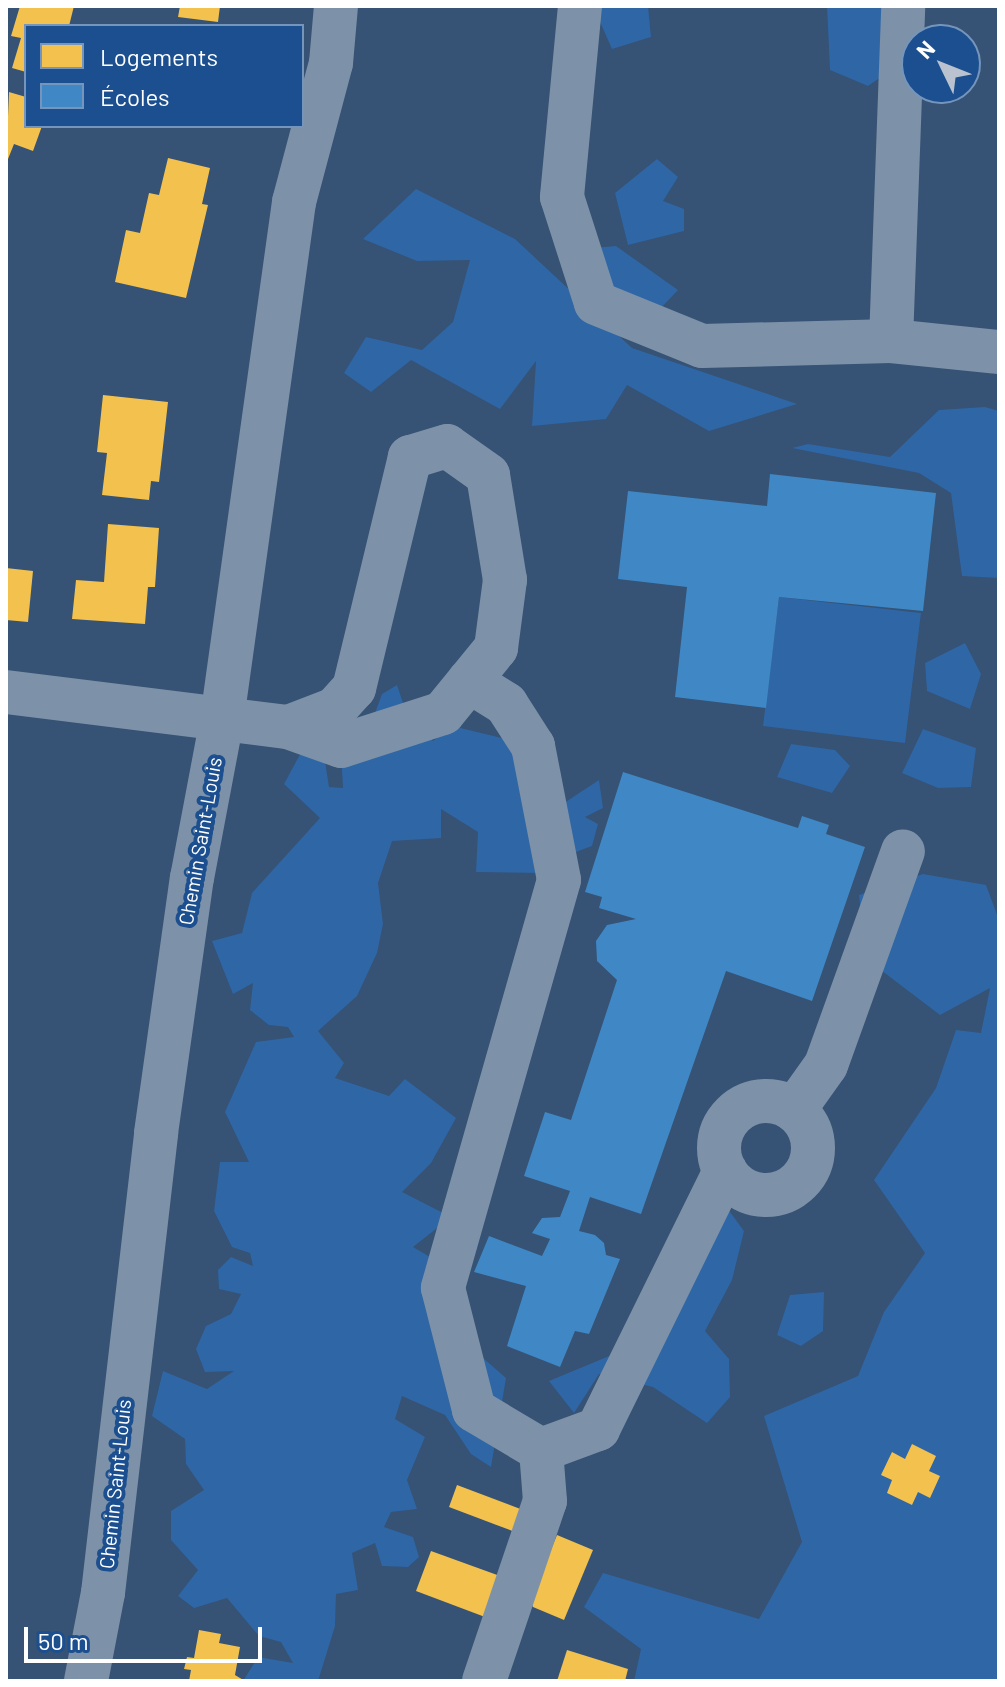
<!DOCTYPE html>
<meta charset="utf-8">
<style>
body{margin:0}
#map{position:relative;width:1005px;height:1687px;overflow:hidden;background:#365274;font-family:Barlow,sans-serif}
div>[style]{position:absolute}
.green>*{inset:0;background:#2f66a5}
.homes>*{inset:0;background:#f2c14e}
.schools>*{inset:0;background:#3f88c5}
.minor>*{height:44px;margin:-22px;padding:0 22px;transform-origin:22px;border-radius:22px;background:#7d92a8}
.minor>.ring{margin:-22px;padding:0;box-sizing:content-box;background:none;border:44px solid #7d92a8;border-radius:50%}
span{translate:-50% -50%;white-space:nowrap;text-align:center;line-height:1.15;-webkit-text-stroke:8px #1b4f8f;paint-order:stroke}
.street-label{font-size:20px;color:#fff}
.frame{position:absolute;inset:0;border:8px solid #fff;pointer-events:none}
.legend{position:absolute;left:24px;top:24px;width:280px;height:104px;box-sizing:border-box;background:#1b4f8f;border:2px solid #7695bc;margin:0;padding:10px 14px;list-style:none;font-size:24px;color:#fff}
.legend li{display:flex;align-items:center;gap:16px;height:40px}
.legend b{width:40px;border:2px solid #7695bc}
.north{position:absolute;left:901px;top:24px;width:80px;height:80px;box-sizing:border-box;background:#1b4f8f;border:2px solid #7695bc;border-radius:50%;rotate:313deg;font-size:22px;font-weight:700;line-height:32px;text-align:center;color:#fff}
.north::after{content:'';display:block;margin:auto;width:28px;height:36px;background:#b9c2ce;clip-path:polygon(50% 0,100% 100%,50% 72%,0 100%)}
.scale{position:absolute;left:24px;top:1627px;width:238px;height:36px;box-sizing:border-box;border:4px solid #fff;border-top:0;padding-left:10px;font-size:24px;line-height:28px;white-space:nowrap;color:#fff;-webkit-text-stroke:6px #1b4f8f;paint-order:stroke}
</style>
<div id="map">
<div class="green">
<div style="clip-path:polygon(593px 6px,648px 6px,651px 37px,612px 49px)"></div>
<div style="clip-path:polygon(827px 6px,897px 6px,914px 54px,868px 86px,830px 70px)"></div>
<div style="clip-path:polygon(657px 159px,678px 177px,663px 201px,684px 209px,684px 231px,628px 245px,615px 193px)"></div>
<div style="clip-path:polygon(416px 189px,515px 239px,632px 348px,797px 404px,709px 431px,627px 385px,606px 419px,532px 426px,536px 361px,500px 409px,411px 360px,371px 392px,344px 373px,366px 337px,422px 350px,453px 322px,470px 260px,417px 261px,363px 239px)"></div>
<div style="clip-path:polygon(616px 246px,678px 290px,659px 310px,607px 294px,593px 248px)"></div>
<div style="clip-path:polygon(985px 407px,999px 411px,999px 578px,962px 576px,951px 493px,919px 473px,792px 448px,808px 444px,890px 457px,939px 410px)"></div>
<div style="clip-path:polygon(779px 597px,921px 613px,905px 743px,763px 726px)"></div>
<div style="clip-path:polygon(965px 643px,981px 674px,970px 709px,927px 691px,925px 663px)"></div>
<div style="clip-path:polygon(397px 685px,407px 715px,433px 741px,452px 726px,526px 744px,541px 873px,476px 872px,478px 832px,441px 809px,441px 838px,392px 841px,378px 883px,383px 924px,377px 953px,357px 996px,318px 1031px,344px 1063px,335px 1078px,389px 1096px,405px 1079px,456px 1118px,431px 1163px,402px 1192px,451px 1217px,413px 1247px,430px 1257px,475px 1351px,506px 1378px,491px 1467px,471px 1454px,445px 1415px,402px 1396px,395px 1419px,425px 1437px,407px 1480px,417px 1509px,391px 1512px,384px 1527px,413px 1537px,419px 1557px,408px 1567px,382px 1566px,375px 1543px,352px 1553px,358px 1590px,336px 1594px,335px 1626px,318px 1681px,243px 1681px,258px 1657px,293px 1663px,281px 1642px,259px 1636px,227px 1598px,194px 1608px,178px 1596px,198px 1570px,171px 1540px,171px 1511px,204px 1490px,186px 1464px,185px 1439px,152px 1416px,163px 1371px,207px 1389px,234px 1371px,205px 1372px,196px 1349px,206px 1326px,231px 1314px,241px 1294px,219px 1289px,218px 1270px,231px 1257px,253px 1266px,250px 1253px,232px 1247px,214px 1211px,220px 1162px,249px 1162px,225px 1112px,256px 1042px,294px 1037px,288px 1027px,269px 1025px,250px 1010px,253px 983px,233px 994px,212px 941px,242px 933px,252px 893px,320px 818px,284px 784px,304px 747px,322px 742px,329px 787px,343px 788px,340px 735px,368px 732px,382px 694px)"></div>
<div style="clip-path:polygon(923px 729px,976px 748px,971px 787px,938px 788px,902px 773px)"></div>
<div style="clip-path:polygon(791px 744px,835px 750px,850px 766px,832px 793px,777px 777px)"></div>
<div style="clip-path:polygon(599px 780px,603px 808px,585px 817px,598px 824px,592px 846px,573px 853px,558px 807px)"></div>
<div style="clip-path:polygon(923px 874px,986px 885px,999px 920px,999px 1681px,634px 1681px,641px 1649px,584px 1607px,603px 1573px,759px 1619px,802px 1542px,764px 1416px,858px 1376px,884px 1312px,925px 1253px,874px 1180px,936px 1088px,956px 1030px,981px 1033px,990px 988px,940px 1015px,865px 958px,859px 895px)"></div>
<div style="clip-path:polygon(719px 1197px,744px 1231px,732px 1280px,705px 1331px,729px 1359px,730px 1397px,707px 1423px,653px 1387px,599px 1374px,574px 1413px,549px 1381px,614px 1354px)"></div>
<div style="clip-path:polygon(824px 1292px,823px 1331px,801px 1346px,777px 1335px,790px 1295px)"></div>
</div>
<div class="homes">
<div style="clip-path:polygon(20px 6px,74px 6px,69px 26px,26px 26px,26px 72px,12px 68px,21px 38px,11px 36px)"></div>
<div style="clip-path:polygon(180px 6px,220px 6px,218px 22px,178px 17px)"></div>
<div style="clip-path:polygon(9px 92px,26px 97px,26px 126px,42px 126px,33px 151px,14px 144px,6px 164px)"></div>
<div style="clip-path:polygon(168px 158px,210px 168px,202px 204px,208px 205px,186px 298px,115px 282px,126px 230px,140px 233px,149px 193px,159px 195px)"></div>
<div style="clip-path:polygon(103px 395px,168px 402px,159px 482px,151px 481px,149px 500px,102px 495px,107px 453px,97px 452px)"></div>
<div style="clip-path:polygon(108px 524px,159px 528px,155px 587px,148px 587px,145px 624px,72px 619px,76px 580px,104px 582px)"></div>
<div style="clip-path:polygon(6px 568px,33px 571px,28px 622px,6px 620px)"></div>
<div style="clip-path:polygon(912px 1444px,936px 1456px,929px 1471px,940px 1476px,930px 1498px,918px 1492px,912px 1505px,887px 1493px,892px 1480px,881px 1475px,892px 1452px,905px 1459px)"></div>
<div style="clip-path:polygon(457px 1485px,523px 1510px,515px 1532px,449px 1507px)"></div>
<div style="clip-path:polygon(557px 1535px,593px 1550px,564px 1620px,533px 1607px,530px 1600px)"></div>
<div style="clip-path:polygon(431px 1551px,500px 1576px,485px 1617px,416px 1591px)"></div>
<div style="clip-path:polygon(199px 1630px,221px 1634px,219px 1643px,240px 1647px,235px 1675px,245px 1681px,189px 1681px,191px 1670px,184px 1669px,187px 1657px,194px 1658px)"></div>
<div style="clip-path:polygon(567px 1650px,628px 1669px,625px 1681px,557px 1681px)"></div>
</div>
<div class="schools">
<div style="clip-path:polygon(770px 474px,936px 493px,923px 611px,779px 597px,766px 708px,675px 697px,687px 587px,618px 579px,628px 491px,767px 506px)"></div>
<div style="clip-path:polygon(623px 772px,798px 828px,802px 816px,829px 825px,826px 834px,865px 847px,812px 1001px,726px 971px,641px 1214px,590px 1197px,579px 1231px,595px 1235px,604px 1243px,606px 1255px,620px 1259px,589px 1334px,575px 1331px,560px 1367px,507px 1346px,526px 1286px,474px 1272px,489px 1236px,542px 1256px,550px 1239px,532px 1233px,542px 1218px,560px 1217px,570px 1191px,524px 1176px,545px 1112px,571px 1120px,617px 980px,597px 961px,596px 941px,607px 925px,636px 919px,599px 908px,602px 897px,585px 892px)"></div>
</div>
<div class="minor">
<div style="left:580px;top:6px;width:192px;rotate:95.4deg"></div>
<div style="left:562px;top:197px;width:111px;rotate:72.2deg"></div>
<div style="left:596px;top:303px;width:114px;rotate:22.1deg"></div>
<div style="left:702px;top:346px;width:189px;rotate:-1.5deg"></div>
<div style="left:891px;top:341px;width:109px;rotate:5.8deg"></div>
<div style="left:891px;top:341px;width:335px;rotate:-87.9deg"></div>
<div style="left:469px;top:681px;width:44px;rotate:31.9deg"></div>
<div style="left:506px;top:704px;width:50px;rotate:57.3deg"></div>
<div style="left:533px;top:746px;width:136px;rotate:79deg"></div>
<div style="left:559px;top:880px;width:424px;rotate:105.9deg"></div>
<div style="left:443px;top:1288px;width:126px;rotate:75.7deg"></div>
<div style="left:474px;top:1410px;width:78px;rotate:30.8deg"></div>
<div style="left:6px;top:692px;width:284px;rotate:7.1deg"></div>
<div style="left:288px;top:727px;width:56px;rotate:19.7deg"></div>
<div style="left:341px;top:746px;width:107px;rotate:-17.9deg"></div>
<div style="left:443px;top:713px;width:84px;rotate:-50.8deg"></div>
<div style="left:496px;top:648px;width:69px;rotate:-82.5deg"></div>
<div style="left:505px;top:580px;width:106px;rotate:-99.2deg"></div>
<div style="left:488px;top:475px;width:50px;rotate:-144.7deg"></div>
<div style="left:447px;top:446px;width:39px;rotate:163deg"></div>
<div style="left:410px;top:457px;width:238px;rotate:103.6deg"></div>
<div style="left:354px;top:688px;width:28px;rotate:132deg"></div>
<div style="left:335px;top:709px;width:50px;rotate:159deg"></div>
<div class="ring" style="left:719px;top:1101px;width:50px;height:50px"></div>
<div style="left:794px;top:1110px;width:55px;rotate:-54.6deg"></div>
<div style="left:826px;top:1065px;width:227px;rotate:-70.2deg"></div>
<div style="left:541px;top:1450px;width:61px;rotate:-20.2deg"></div>
<div style="left:598px;top:1429px;width:288px;rotate:-63.8deg"></div>
<div style="left:86px;top:1681px;width:90px;rotate:-79.1deg"></div>
<div style="left:103px;top:1593px;width:463px;rotate:-83.4deg"></div>
<div style="left:156px;top:1133px;width:258px;rotate:-82deg"></div>
<div style="left:192px;top:878px;width:162px;rotate:-79.3deg"></div>
<div style="left:222px;top:719px;width:522px;rotate:-82.07deg"></div>
<div style="left:294px;top:202px;width:144px;rotate:-75.1deg"></div>
<div style="left:331px;top:63px;width:57px;rotate:-85deg"></div>
<div style="left:484px;top:1681px;width:190px;rotate:-71.3deg"></div>
<div style="left:545px;top:1501px;width:51px;rotate:-94.5deg"></div>
</div>
<div class="street-label">
<span style="left:200px;top:841px;rotate:-80deg">Chemin Saint-Louis</span>
<span style="left:115px;top:1484px;rotate:-84deg">Chemin Saint-Louis</span>
</div>
<div class="frame"></div>
<ul class="legend">
<li><b style="height:22px;background:#f2c14e"></b>Logements</li>
<li><b style="height:22px;background:#3f88c5"></b>Écoles</li>
</ul>
<div class="north">N</div>
<div class="scale">50 m</div>
</div>
